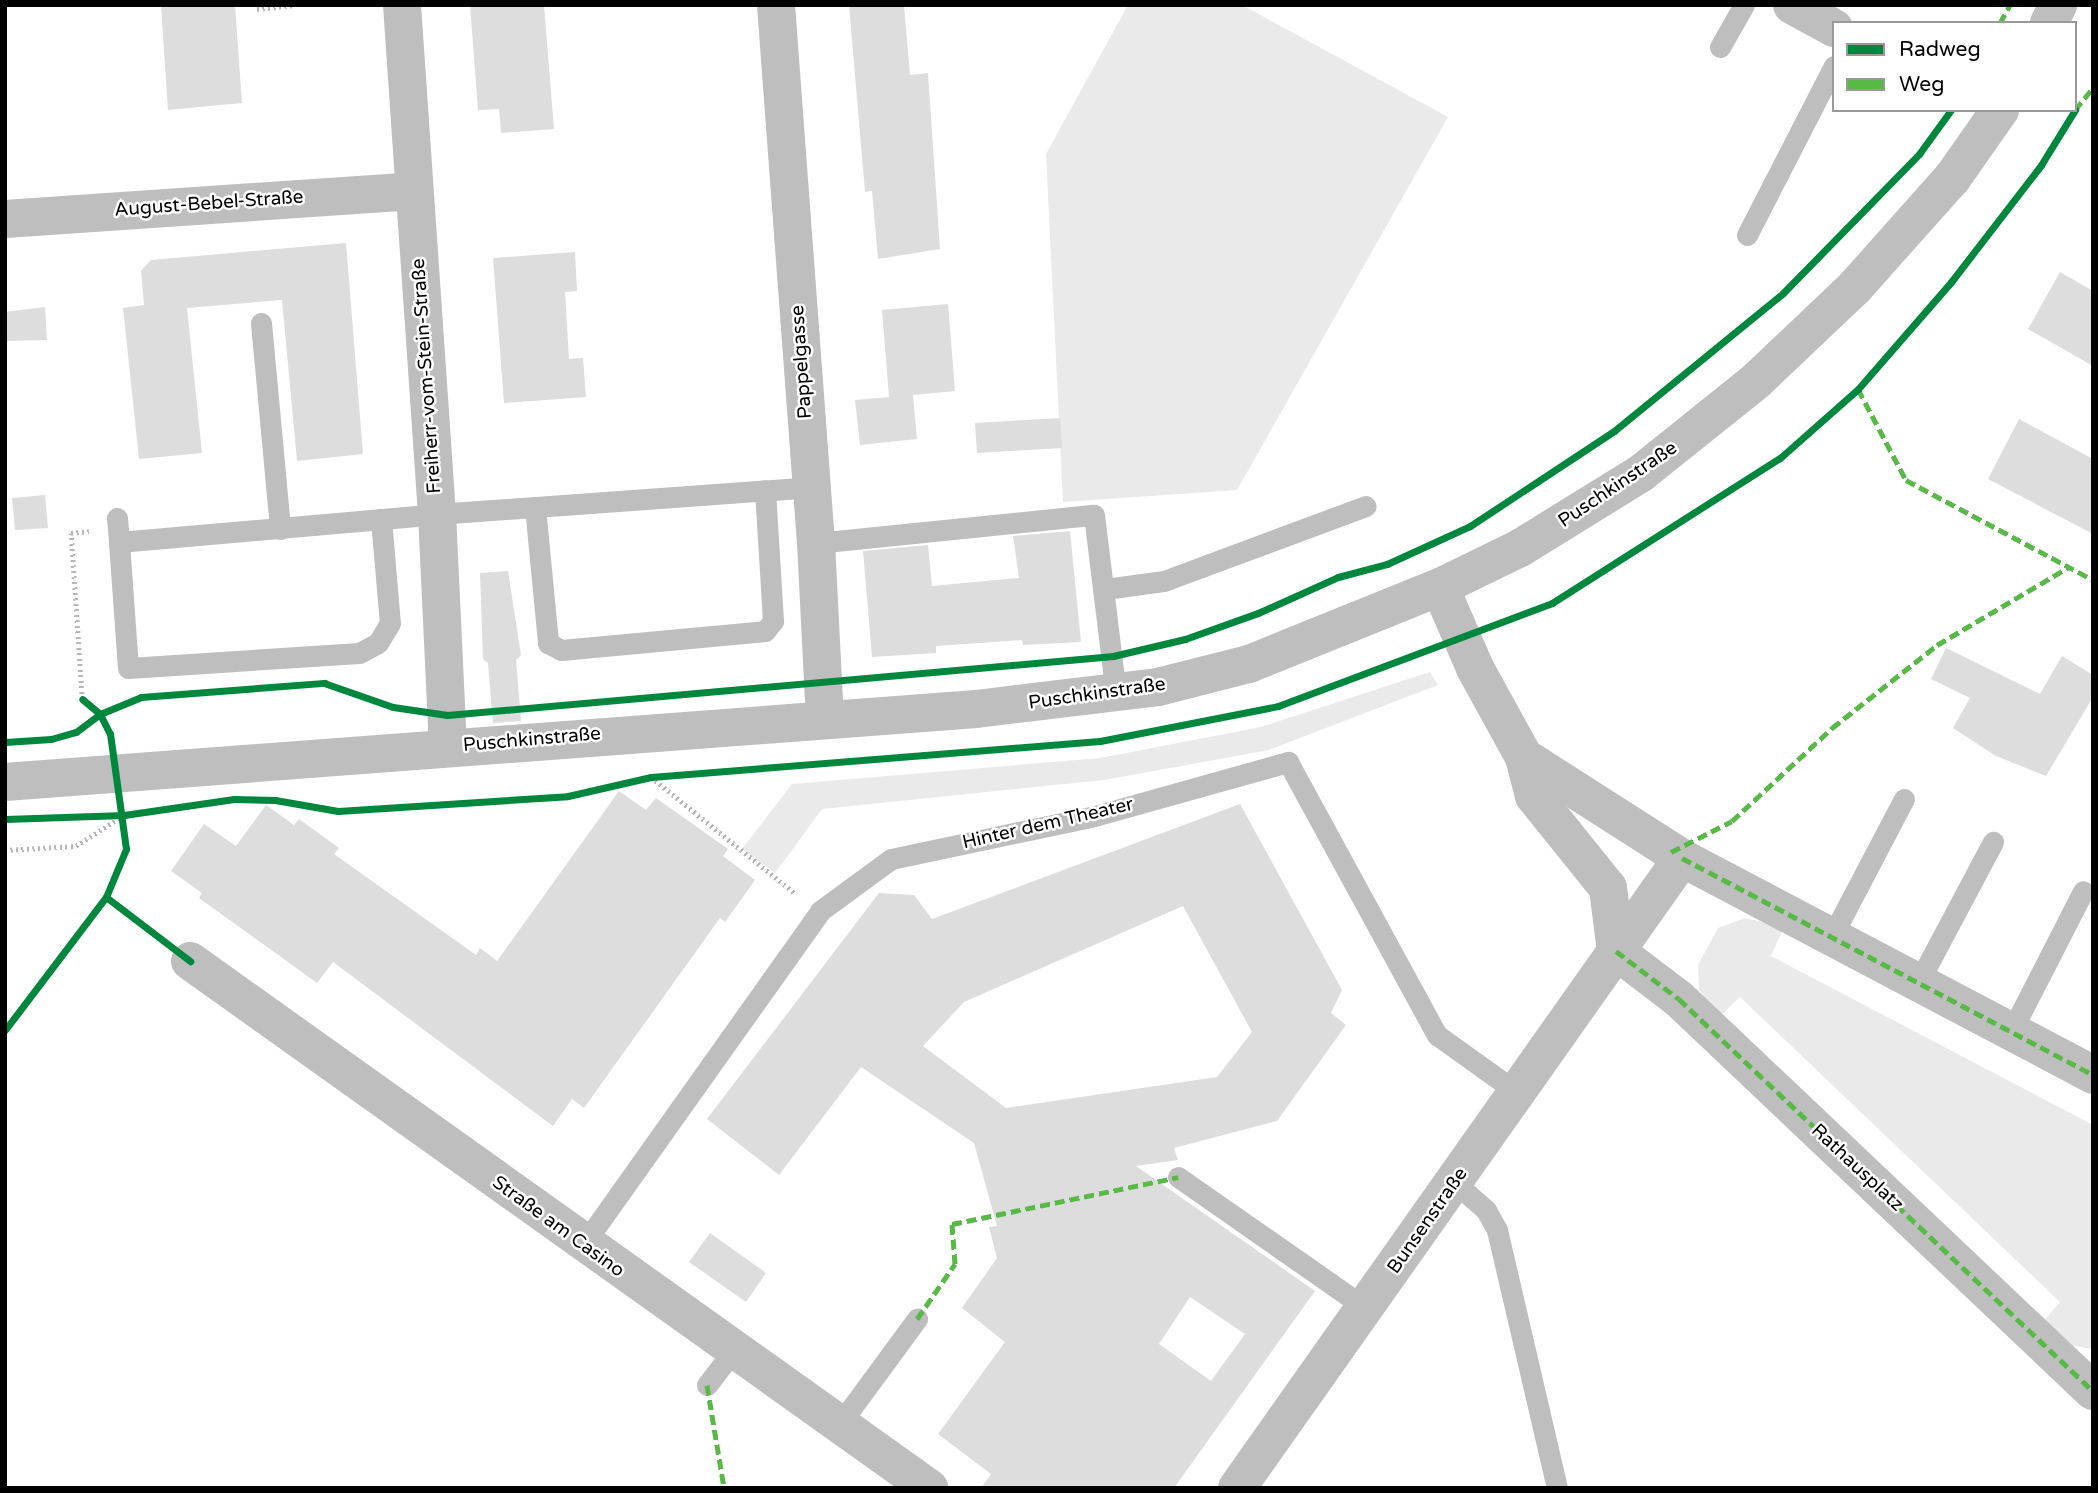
<!DOCTYPE html>
<meta charset="utf-8">
<style>
body{margin:0}
#map{position:relative;width:2098px;height:1493px;overflow:hidden;background:#fff;font-family:"Varela Round",sans-serif}
div>[style]{position:absolute}
.green>*{inset:0;background:#eaeaea}
.building>*{inset:0;background:#ddd}
.path>*{height:4.5px;margin-top:-2.25px;transform-origin:0;background:repeating-linear-gradient(90deg,#b8b8b8 0 2px,transparent 0 5.5px)}
.service>*{height:21px;margin:-10.5px;padding:0 10.5px;transform-origin:10.5px;border-radius:10.5px;background:#bebebe}
.minor>*{height:38px;margin:-19px;padding:0 19px;transform-origin:19px;border-radius:19px;background:#bebebe}
.tertiary>*{height:38px;margin:-19px;padding:0 19px;transform-origin:19px;border-radius:19px;background:#bebebe}
.quiet>*{height:5px;margin-top:-2.5px;transform-origin:0;background:repeating-linear-gradient(90deg,#58b947 0 10px,transparent 0 15px)}
.cycleway>*{height:7px;margin:-3.5px;padding:0 3.5px;transform-origin:3.5px;border-radius:3.5px;background:#00873e}
span{translate:-50% -50%;white-space:nowrap;text-align:center;line-height:1.15;-webkit-text-stroke:5px #fff;paint-order:stroke}
.street-label{font-size:19px;color:#000}
.frame{position:absolute;inset:0;border:7px solid #000;pointer-events:none}
.legend{position:absolute;left:1832px;top:21px;width:245px;height:91px;box-sizing:border-box;background:#fff;border:2px solid #999;margin:0;padding:9px 12px;list-style:none;font-size:21px;color:#000}
.legend li{display:flex;align-items:center;gap:14px;height:35px}
.legend b{width:35px;border:2px solid #999}
</style>
<div id="map">
<div class="green">
<div style="clip-path:polygon(1128px 5px,1242px 5px,1448px 117px,1237px 490px,1063px 502px,1046px 154px)"></div>
<div style="clip-path:polygon(1430px 672px,1438px 685px,1269px 750px,1104px 780px,822px 809px,775px 873px,742px 849px,792px 784px,1100px 758px,1261px 727px)"></div>
<div style="clip-path:polygon(1745px 918px,1784px 927px,1771px 956px,2093px 1125px,2093px 1349px,2067px 1345px,2041px 1324px,2060px 1302px,1740px 997px,1718px 1018px,1699px 989px,1698px 965px,1718px 928px)"></div>
</div>
<div class="building">
<div style="clip-path:polygon(161px 5px,235px 5px,242px 103px,168px 110px)"></div>
<div style="clip-path:polygon(470px 5px,544px 5px,554px 129px,501px 133px,499px 109px,478px 110px)"></div>
<div style="clip-path:polygon(849px 5px,904px 5px,910px 75px,928px 73px,940px 249px,878px 259px,872px 191px,865px 192px)"></div>
<div style="clip-path:polygon(346px 243px,363px 454px,297px 461px,282px 300px,187px 308px,202px 453px,139px 459px,123px 308px,144px 305px,141px 271px,151px 260px)"></div>
<div style="clip-path:polygon(575px 252px,577px 291px,565px 292px,569px 359px,583px 358px,586px 397px,504px 403px,493px 258px)"></div>
<div style="clip-path:polygon(2060px 272px,2093px 291px,2093px 366px,2028px 329px)"></div>
<div style="clip-path:polygon(948px 304px,955px 391px,913px 395px,917px 439px,860px 445px,855px 400px,889px 397px,882px 310px)"></div>
<div style="clip-path:polygon(45px 307px,47px 340px,5px 341px,5px 312px)"></div>
<div style="clip-path:polygon(1060px 418px,1062px 448px,977px 453px,975px 423px)"></div>
<div style="clip-path:polygon(2019px 419px,2093px 459px,2093px 534px,1988px 479px)"></div>
<div style="clip-path:polygon(45px 495px,48px 528px,15px 530px,12px 498px)"></div>
<div style="clip-path:polygon(1070px 531px,1081px 642px,1023px 645px,1022px 640px,936px 646px,936px 653px,872px 657px,863px 551px,928px 545px,932px 586px,1019px 578px,1013px 536px)"></div>
<div style="clip-path:polygon(508px 571px,521px 655px,516px 660px,521px 721px,493px 723px,488px 663px,483px 659px,480px 573px)"></div>
<div style="clip-path:polygon(1946px 648px,2040px 694px,2062px 656px,2093px 675px,2093px 697px,2046px 776px,1996px 756px,1953px 728px,1970px 698px,1931px 679px)"></div>
<div style="clip-path:polygon(619px 791px,646px 810px,656px 798px,728px 849px,723px 856px,755px 880px,725px 922px,720px 918px,584px 1108px,572px 1099px,553px 1126px,333px 962px,317px 983px,199px 898px,202px 893px,171px 871px,204px 824px,236px 846px,266px 805px,294px 825px,299px 819px,339px 848px,334px 854px,476px 955px,480px 948px,497px 961px)"></div>
<div style="clip-path:polygon(evenodd,1240px 804px,1342px 990px,1331px 1013px,1346px 1025px,1277px 1121px,1174px 1148px,1178px 1160px,1136px 1166px,1315px 1291px,1174px 1488px,981px 1488px,991px 1474px,938px 1434px,1005px 1342px,962px 1308px,997px 1258px,989px 1227px,997px 1226px,974px 1143px,861px 1067px,779px 1175px,707px 1119px,879px 893px,914px 895px,932px 919px,1240px 804px,1183px 906px,1252px 1032px,1217px 1077px,1006px 1108px,923px 1046px,964px 1002px,1183px 906px,1240px 804px,1190px 1297px,1245px 1334px,1211px 1381px,1159px 1344px,1190px 1297px)"></div>
<div style="clip-path:polygon(710px 1233px,766px 1273px,746px 1302px,689px 1262px)"></div>
</div>
<div class="path">
<div style="left:257px;top:9px;width:38px;rotate:-6deg"></div>
<div style="left:82px;top:699px;width:166px;rotate:-93.8deg"></div>
<div style="left:71px;top:533px;width:18px;rotate:-6deg"></div>
<div style="left:651px;top:777px;width:186px;rotate:38.9deg"></div>
<div style="left:5px;top:850px;width:71px;rotate:-3.2deg"></div>
<div style="left:76px;top:846px;width:57px;rotate:-32.9deg"></div>
</div>
<div class="service">
<div style="left:1720px;top:47px;width:48px;rotate:-60.3deg"></div>
<div style="left:1747px;top:235px;width:190px;rotate:-62.8deg"></div>
<div style="left:261px;top:323px;width:207px;rotate:84.7deg"></div>
<div style="left:535px;top:507px;width:137px;rotate:84.5deg"></div>
<div style="left:548px;top:643px;width:15px;rotate:28deg"></div>
<div style="left:561px;top:650px;width:205px;rotate:-5.3deg"></div>
<div style="left:765px;top:631px;width:13px;rotate:-51deg"></div>
<div style="left:773px;top:621px;width:131px;rotate:-93.5deg"></div>
<div style="left:117px;top:518px;width:24px;rotate:85deg"></div>
<div style="left:381px;top:519px;width:104px;rotate:85.1deg"></div>
<div style="left:390px;top:623px;width:23px;rotate:121deg"></div>
<div style="left:378px;top:643px;width:21px;rotate:152deg"></div>
<div style="left:359px;top:653px;width:231px;rotate:176.3deg"></div>
<div style="left:128px;top:668px;width:126px;rotate:-94.1deg"></div>
<div style="left:119px;top:542px;width:319px;rotate:-5deg"></div>
<div style="left:437px;top:514px;width:375px;rotate:-4.1deg"></div>
<div style="left:816px;top:543px;width:279px;rotate:-5.8deg"></div>
<div style="left:1094px;top:515px;width:180px;rotate:83deg"></div>
<div style="left:1105px;top:589px;width:60px;rotate:-7.7deg"></div>
<div style="left:1164px;top:581px;width:215px;rotate:-20.4deg"></div>
<div style="left:1831px;top:938px;width:157px;rotate:-62.3deg"></div>
<div style="left:1918px;top:983px;width:160px;rotate:-62deg"></div>
<div style="left:2011px;top:1032px;width:158px;rotate:-62.9deg"></div>
<div style="left:1178px;top:1177px;width:229px;rotate:34.9deg"></div>
<div style="left:1455px;top:1183px;width:41px;rotate:41.1deg"></div>
<div style="left:1486px;top:1210px;width:23px;rotate:61deg"></div>
<div style="left:1497px;top:1230px;width:265px;rotate:76.9deg"></div>
<div style="left:583px;top:1245px;width:410px;rotate:-54.6deg"></div>
<div style="left:820px;top:911px;width:88px;rotate:-36.2deg"></div>
<div style="left:891px;top:859px;width:204px;rotate:-11.9deg"></div>
<div style="left:1091px;top:817px;width:205px;rotate:-15.6deg"></div>
<div style="left:1288px;top:762px;width:311px;rotate:61.4deg"></div>
<div style="left:1437px;top:1035px;width:100px;rotate:35.6deg"></div>
<div style="left:707px;top:1385px;width:43px;rotate:-52.6deg"></div>
<div style="left:839px;top:1425px;width:132px;rotate:-53.7deg"></div>
</div>
<div class="minor">
<div style="left:402px;top:5px;width:510px;rotate:86.07deg"></div>
<div style="left:437px;top:514px;width:233px;rotate:87.3deg"></div>
<div style="left:776px;top:5px;width:539px;rotate:85.75deg"></div>
<div style="left:816px;top:543px;width:176px;rotate:87.1deg"></div>
<div style="left:1792px;top:5px;width:48px;rotate:28.7deg"></div>
<div style="left:5px;top:219px;width:410px;rotate:-3.9deg"></div>
<div style="left:1440px;top:587px;width:88px;rotate:66.6deg"></div>
<div style="left:1475px;top:668px;width:102px;rotate:61.2deg"></div>
<div style="left:1524px;top:757px;width:40px;rotate:75.6deg"></div>
<div style="left:1534px;top:796px;width:118px;rotate:51.2deg"></div>
<div style="left:1608px;top:888px;width:64px;rotate:82.8deg"></div>
<div style="left:1682px;top:858px;width:465px;rotate:27.8deg"></div>
<div style="left:1616px;top:951px;width:79px;rotate:37.3deg"></div>
<div style="left:1679px;top:999px;width:570px;rotate:43.44deg"></div>
<div style="left:190px;top:961px;width:908px;rotate:35.49deg"></div>
<div style="left:1237px;top:1488px;width:771px;rotate:-54.76deg"></div>
<div style="left:1682px;top:858px;width:188px;rotate:-147.4deg"></div>
</div>
<div class="tertiary">
<div style="left:2049px;top:23px;width:20px;rotate:-63deg"></div>
<div style="left:5px;top:782px;width:974px;rotate:-4.3deg"></div>
<div style="left:976px;top:709px;width:183px;rotate:-6.9deg"></div>
<div style="left:1158px;top:687px;width:94px;rotate:-14.2deg"></div>
<div style="left:1249px;top:664px;width:206px;rotate:-22deg"></div>
<div style="left:1440px;top:587px;width:89px;rotate:-26deg"></div>
<div style="left:1520px;top:548px;width:141px;rotate:-31.7deg"></div>
<div style="left:1640px;top:474px;width:149px;rotate:-38.7deg"></div>
<div style="left:1756px;top:381px;width:137px;rotate:-43.5deg"></div>
<div style="left:1855px;top:287px;width:147px;rotate:-48.3deg"></div>
<div style="left:1953px;top:177px;width:82px;rotate:-55deg"></div>
</div>
<div class="quiet">
<div style="left:2000px;top:23px;width:21px;rotate:-61deg"></div>
<div style="left:2075px;top:110px;width:28px;rotate:-51deg"></div>
<div style="left:1858px;top:389px;width:103px;rotate:62.2deg"></div>
<div style="left:1906px;top:480px;width:212px;rotate:28.1deg"></div>
<div style="left:1671px;top:852px;width:68px;rotate:-26.9deg"></div>
<div style="left:1732px;top:821px;width:137px;rotate:-42.9deg"></div>
<div style="left:1832px;top:728px;width:134px;rotate:-38.3deg"></div>
<div style="left:1937px;top:645px;width:153px;rotate:-30.6deg"></div>
<div style="left:1682px;top:858px;width:465px;rotate:27.8deg"></div>
<div style="left:1616px;top:951px;width:79px;rotate:37.3deg"></div>
<div style="left:1679px;top:999px;width:570px;rotate:43.44deg"></div>
<div style="left:917px;top:1319px;width:67px;rotate:-55.4deg"></div>
<div style="left:955px;top:1264px;width:40px;rotate:-94.3deg"></div>
<div style="left:952px;top:1224px;width:231px;rotate:-11.7deg"></div>
<div style="left:707px;top:1385px;width:104px;rotate:80.6deg"></div>
</div>
<div class="cycleway">
<div style="left:5px;top:742px;width:46px;rotate:-3.7deg"></div>
<div style="left:51px;top:739px;width:26px;rotate:-16deg"></div>
<div style="left:76px;top:732px;width:30px;rotate:-37deg"></div>
<div style="left:100px;top:714px;width:44px;rotate:-22.5deg"></div>
<div style="left:141px;top:697px;width:184px;rotate:-4.4deg"></div>
<div style="left:324px;top:683px;width:73px;rotate:19.2deg"></div>
<div style="left:393px;top:707px;width:55px;rotate:8.4deg"></div>
<div style="left:447px;top:715px;width:669px;rotate:-5.06deg"></div>
<div style="left:1113px;top:656px;width:74px;rotate:-13.3deg"></div>
<div style="left:1185px;top:639px;width:77px;rotate:-19.6deg"></div>
<div style="left:1258px;top:613px;width:88px;rotate:-24.2deg"></div>
<div style="left:1338px;top:577px;width:51px;rotate:-14.9deg"></div>
<div style="left:1387px;top:564px;width:91px;rotate:-24.6deg"></div>
<div style="left:1470px;top:526px;width:173px;rotate:-33.4deg"></div>
<div style="left:1614px;top:431px;width:218px;rotate:-39.2deg"></div>
<div style="left:1783px;top:293px;width:194px;rotate:-45.6deg"></div>
<div style="left:1919px;top:154px;width:54px;rotate:-54deg"></div>
<div style="left:5px;top:819px;width:119px;rotate:-1.9deg"></div>
<div style="left:124px;top:815px;width:111px;rotate:-8.3deg"></div>
<div style="left:234px;top:799px;width:41px;rotate:1.4deg"></div>
<div style="left:275px;top:800px;width:64px;rotate:9.9deg"></div>
<div style="left:338px;top:811px;width:230px;rotate:-3.7deg"></div>
<div style="left:568px;top:796px;width:85px;rotate:-12.9deg"></div>
<div style="left:651px;top:777px;width:450px;rotate:-4.6deg"></div>
<div style="left:1100px;top:741px;width:181px;rotate:-11.1deg"></div>
<div style="left:1278px;top:706px;width:293px;rotate:-20.6deg"></div>
<div style="left:1552px;top:603px;width:270px;rotate:-32.5deg"></div>
<div style="left:1780px;top:458px;width:104px;rotate:-41.5deg"></div>
<div style="left:1858px;top:389px;width:142px;rotate:-49deg"></div>
<div style="left:1951px;top:282px;width:148px;rotate:-52.4deg"></div>
<div style="left:2041px;top:165px;width:65px;rotate:-58.3deg"></div>
<div style="left:106px;top:897px;width:106px;rotate:37.3deg"></div>
<div style="left:5px;top:1030px;width:167px;rotate:-52.8deg"></div>
<div style="left:106px;top:897px;width:52px;rotate:-67.4deg"></div>
<div style="left:126px;top:849px;width:116px;rotate:-97.9deg"></div>
<div style="left:110px;top:734px;width:22px;rotate:-117deg"></div>
<div style="left:100px;top:714px;width:23px;rotate:-140deg"></div>
</div>
<div class="street-label">
<span style="left:209px;top:204px;rotate:-4deg">August-Bebel-Straße</span>
<span style="left:802px;top:362px;rotate:-94deg">Pappelgasse</span>
<span style="left:427px;top:376px;rotate:-94deg">Freiherr-vom-Stein-Straße</span>
<span style="left:1618px;top:485px;rotate:-34deg">Puschkinstraße</span>
<span style="left:1097px;top:694px;rotate:-8deg">Puschkinstraße</span>
<span style="left:532px;top:740px;rotate:-5deg">Puschkinstraße</span>
<span style="left:1048px;top:824px;rotate:-13deg">Hinter dem Theater</span>
<span style="left:1857px;top:1168px;rotate:43deg">Rathausplatz</span>
<span style="left:1428px;top:1221px;rotate:-55deg">Bunsenstraße</span>
<span style="left:558px;top:1227px;rotate:36deg">Straße am Casino</span>
</div>
<div class="frame"></div>
<ul class="legend">
<li><b style="height:9px;background:#00873e"></b>Radweg</li>
<li><b style="height:9px;background:#58b947"></b>Weg</li>
</ul>
</div>
